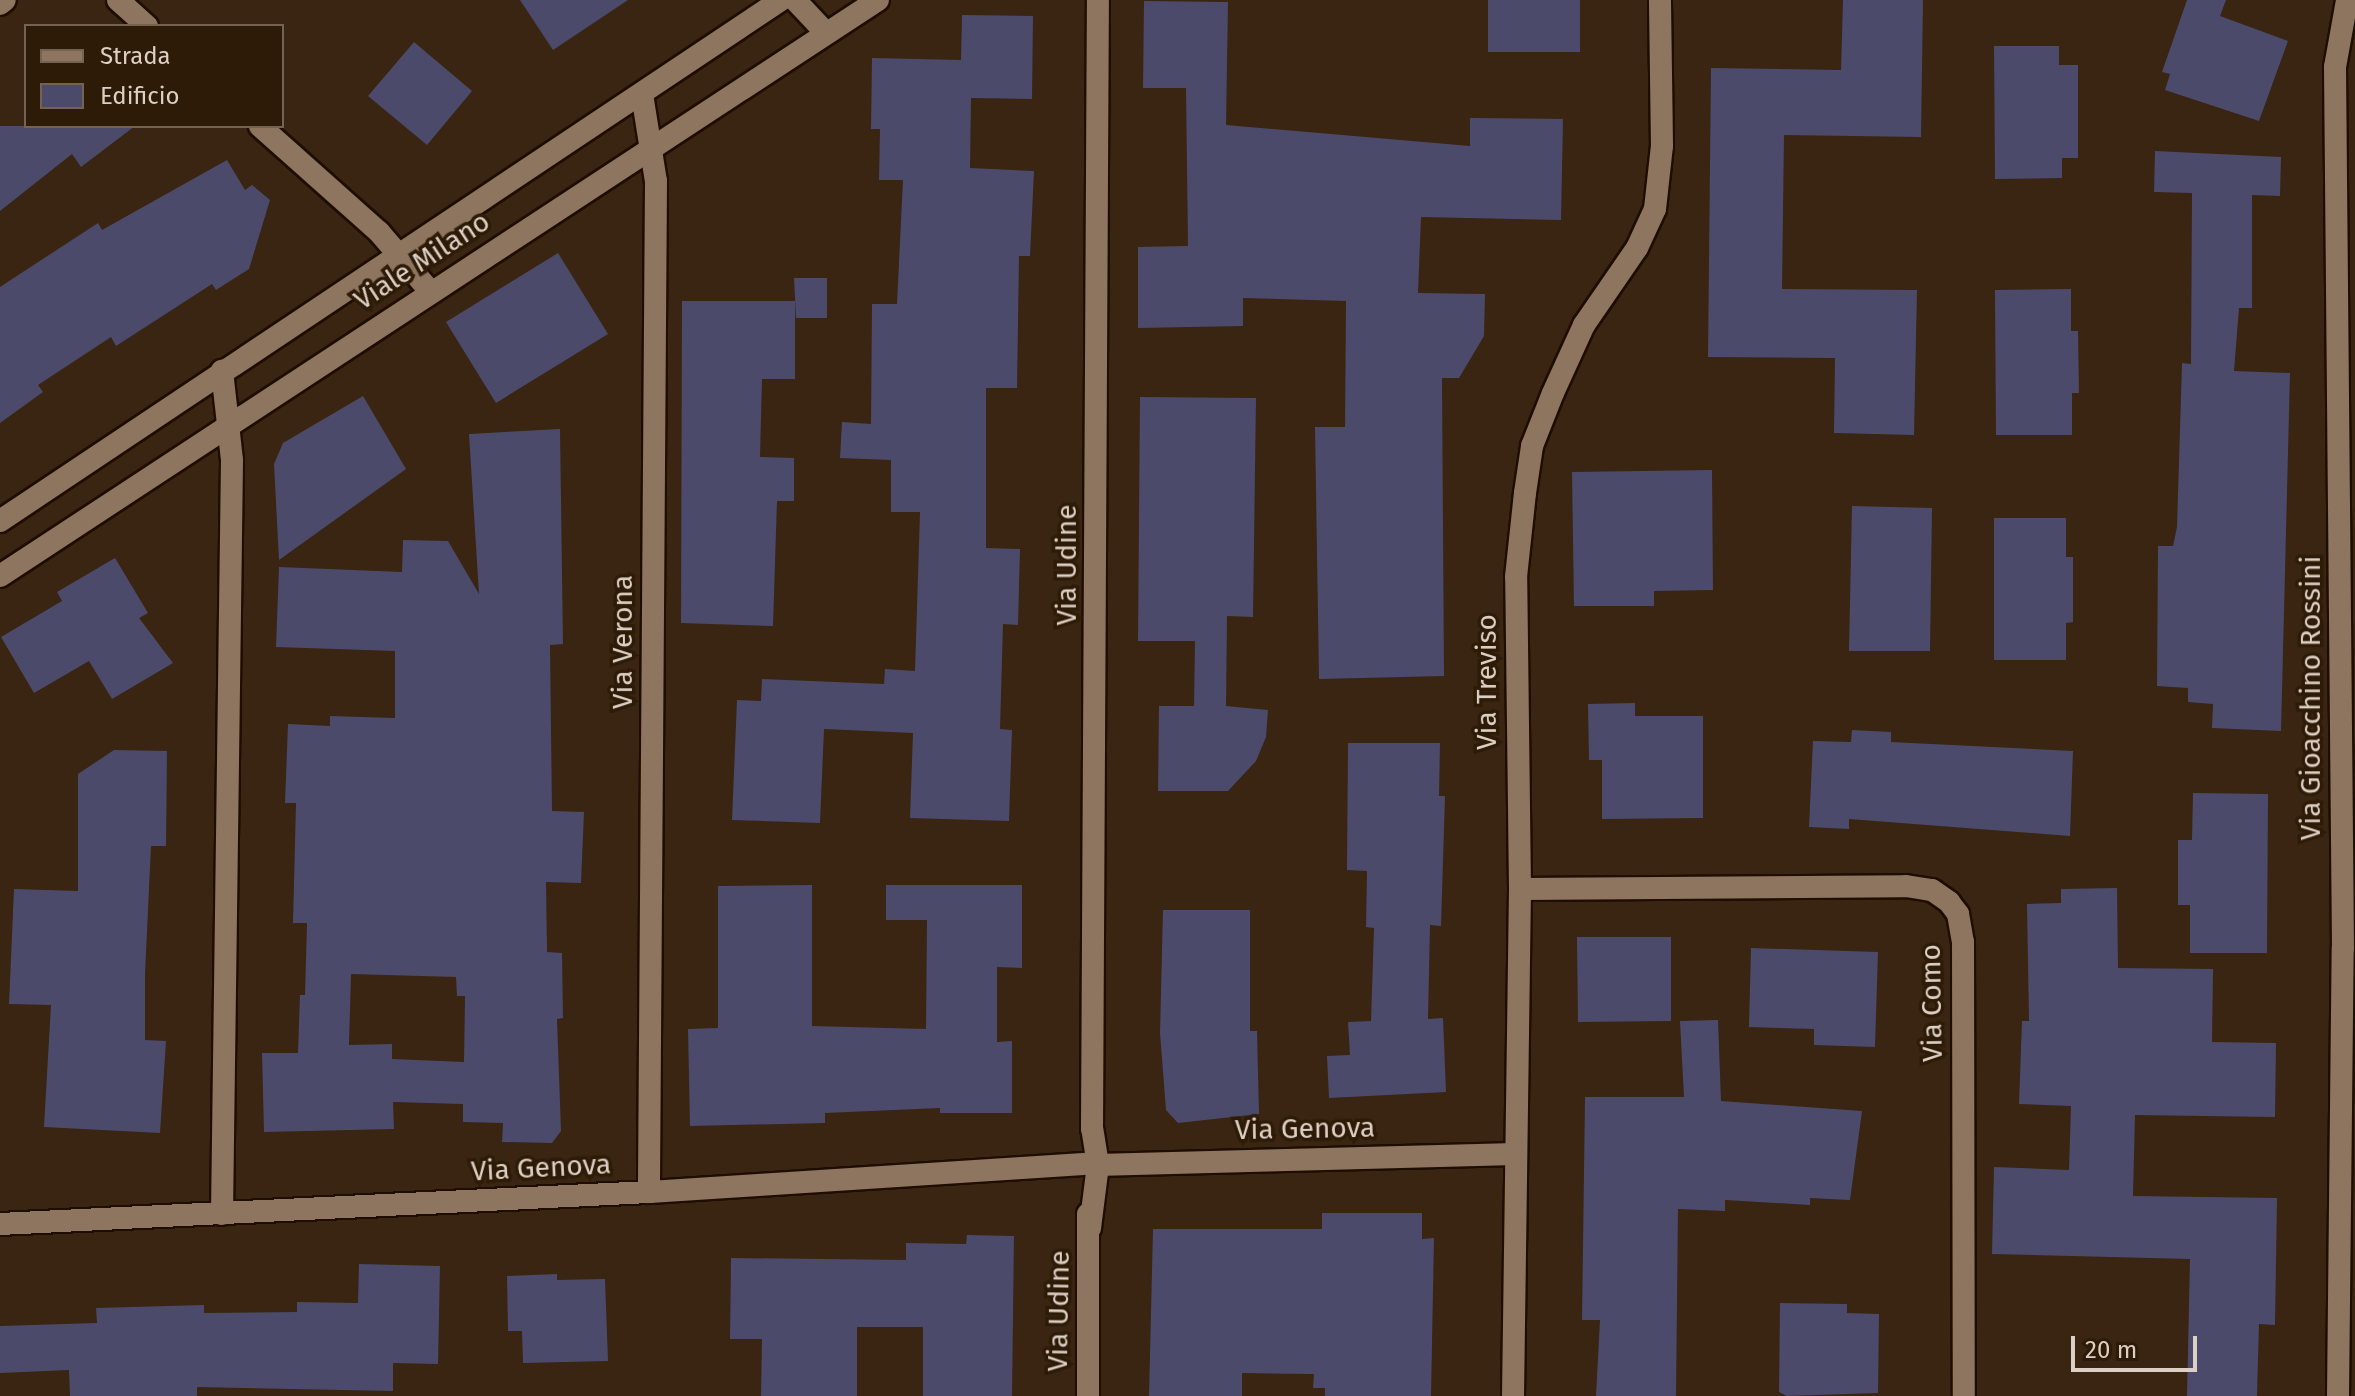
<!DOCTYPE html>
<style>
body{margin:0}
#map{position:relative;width:2355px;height:1396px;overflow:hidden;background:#392511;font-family:"Fira Sans",sans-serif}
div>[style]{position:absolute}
.building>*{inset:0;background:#4b4a6a}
.roads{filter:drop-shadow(2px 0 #1f0d00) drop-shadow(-2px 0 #1f0d00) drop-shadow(0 2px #1f0d00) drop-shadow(0 -2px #1f0d00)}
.minor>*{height:22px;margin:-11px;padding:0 11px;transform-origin:11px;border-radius:11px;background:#8d755f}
span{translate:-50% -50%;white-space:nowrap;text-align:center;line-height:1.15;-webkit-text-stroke:7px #2e1b07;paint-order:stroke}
.street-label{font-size:28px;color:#dccfc3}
.legend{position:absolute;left:24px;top:24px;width:260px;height:104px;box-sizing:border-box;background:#2e1b07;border:2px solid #746352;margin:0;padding:10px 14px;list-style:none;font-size:24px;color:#dccfc3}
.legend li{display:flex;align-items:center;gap:16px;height:40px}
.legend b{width:40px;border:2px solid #746352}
.scale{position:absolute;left:2071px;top:1336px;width:126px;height:36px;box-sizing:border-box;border:4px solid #dccfc3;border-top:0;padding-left:10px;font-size:24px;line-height:28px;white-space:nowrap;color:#dccfc3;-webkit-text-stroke:6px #2e1b07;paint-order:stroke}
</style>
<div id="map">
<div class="building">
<div style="clip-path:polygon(520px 0,628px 0,553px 50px)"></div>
<div style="clip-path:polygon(1488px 0,1580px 0,1580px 52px,1488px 52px)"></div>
<div style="clip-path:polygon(1843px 0,1923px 0,1921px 137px,1784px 135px,1782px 289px,1917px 290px,1914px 435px,1834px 433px,1835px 358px,1708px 357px,1711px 68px,1841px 70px)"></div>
<div style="clip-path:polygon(2187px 0,2226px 0,2220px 16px,2288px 41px,2259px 121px,2165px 90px,2170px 74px,2162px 72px)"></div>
<div style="clip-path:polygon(1144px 1px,1228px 2px,1226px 125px,1470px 146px,1470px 118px,1563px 119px,1561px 220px,1421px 217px,1418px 293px,1485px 294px,1484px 336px,1459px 378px,1442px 378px,1444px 676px,1319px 679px,1315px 427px,1345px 427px,1346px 301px,1243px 298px,1243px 326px,1138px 328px,1138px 247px,1188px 246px,1186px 88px,1143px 88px)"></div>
<div style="clip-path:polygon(962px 15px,1033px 16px,1032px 99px,971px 98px,970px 168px,1034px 171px,1030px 256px,1019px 256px,1017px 388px,986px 388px,986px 548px,1020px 549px,1018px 625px,1003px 624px,1000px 729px,1012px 730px,1009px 821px,910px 818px,913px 733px,824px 729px,820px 823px,732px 820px,737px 700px,761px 701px,762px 679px,884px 684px,885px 669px,915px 671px,920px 512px,891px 512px,891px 460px,840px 458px,842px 422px,871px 424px,872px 304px,897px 304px,903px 180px,879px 180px,880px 129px,871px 129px,872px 58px,961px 60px)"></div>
<div style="clip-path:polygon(414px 42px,472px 91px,427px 145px,368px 96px)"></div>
<div style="clip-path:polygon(1994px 46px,2059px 46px,2059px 65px,2078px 65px,2078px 158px,2062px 158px,2062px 178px,1995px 179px)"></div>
<div style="clip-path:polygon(0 126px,135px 126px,81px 167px,72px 154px,0 211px)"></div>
<div style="clip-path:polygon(2155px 151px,2281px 157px,2280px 196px,2252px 195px,2252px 308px,2239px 308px,2234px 371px,2290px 373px,2281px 731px,2212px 728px,2213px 704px,2188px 702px,2188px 688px,2157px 686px,2158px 546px,2173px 546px,2177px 527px,2182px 363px,2191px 364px,2192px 193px,2154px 192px)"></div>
<div style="clip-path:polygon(227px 160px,245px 190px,252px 185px,270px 200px,249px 269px,216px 290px,212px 284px,116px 346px,111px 337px,38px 385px,43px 392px,0 423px,0 287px,98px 223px,102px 230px)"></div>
<div style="clip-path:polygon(558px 253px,608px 334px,496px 403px,446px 322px)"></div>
<div style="clip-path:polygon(794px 278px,827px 278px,827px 318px,796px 318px)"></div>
<div style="clip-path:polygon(2071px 289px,2071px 331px,2078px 331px,2079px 393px,2072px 393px,2072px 435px,1996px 435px,1995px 290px)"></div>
<div style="clip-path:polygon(682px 301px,795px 301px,795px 379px,762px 379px,760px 457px,794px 458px,794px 501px,777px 501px,773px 626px,681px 623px)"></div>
<div style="clip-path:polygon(363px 396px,406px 469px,279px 560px,274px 464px,283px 443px)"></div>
<div style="clip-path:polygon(1140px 397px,1256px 398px,1253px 617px,1227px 616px,1226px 706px,1268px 710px,1266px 737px,1256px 761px,1228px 791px,1158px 791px,1159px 706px,1194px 706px,1195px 641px,1138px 641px)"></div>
<div style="clip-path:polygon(evenodd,560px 429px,563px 644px,550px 645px,552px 811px,584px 812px,581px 883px,546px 882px,547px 952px,562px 953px,563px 1018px,557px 1019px,561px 1131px,552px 1143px,502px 1142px,503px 1123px,463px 1122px,463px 1104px,393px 1102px,394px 1129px,264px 1132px,262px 1053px,298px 1053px,300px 995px,305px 995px,307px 923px,293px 923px,296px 803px,285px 803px,288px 724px,330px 726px,330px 716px,395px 718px,395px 651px,276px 647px,279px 567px,402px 572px,403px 540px,448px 541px,479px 594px,469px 434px,560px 429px,351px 974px,456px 977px,457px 996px,465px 996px,464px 1062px,392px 1059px,392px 1044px,349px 1045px,351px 974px)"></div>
<div style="clip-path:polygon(1712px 470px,1713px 590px,1654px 591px,1654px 606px,1574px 606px,1572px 472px)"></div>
<div style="clip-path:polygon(1852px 506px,1932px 508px,1930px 651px,1849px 651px)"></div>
<div style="clip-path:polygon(1994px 518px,2066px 518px,2066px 557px,2073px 557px,2073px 622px,2066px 623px,2066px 660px,1994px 660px)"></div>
<div style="clip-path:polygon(115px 558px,148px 613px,139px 618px,173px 663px,112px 699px,89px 661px,34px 693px,1px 637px,62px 601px,57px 592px)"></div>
<div style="clip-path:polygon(1635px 703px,1635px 716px,1703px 716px,1703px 818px,1602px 819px,1602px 760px,1589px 760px,1588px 704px)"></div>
<div style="clip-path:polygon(1852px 730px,1891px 732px,1891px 742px,2073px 751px,2070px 836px,1849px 819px,1849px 829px,1809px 827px,1813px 741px,1851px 742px)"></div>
<div style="clip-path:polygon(1348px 743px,1440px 743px,1439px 796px,1445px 796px,1441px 926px,1430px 925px,1428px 1019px,1443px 1018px,1446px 1092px,1329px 1098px,1327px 1056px,1350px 1055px,1348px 1022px,1371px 1021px,1374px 928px,1366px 927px,1367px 871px,1347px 870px)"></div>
<div style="clip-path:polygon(114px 750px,167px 751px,166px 846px,151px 846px,145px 974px,145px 1040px,166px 1041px,160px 1133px,44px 1127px,51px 1005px,9px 1004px,14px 889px,78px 891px,78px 774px)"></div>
<div style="clip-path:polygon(2193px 793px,2268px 794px,2267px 953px,2190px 953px,2190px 905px,2178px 905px,2178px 840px,2192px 840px)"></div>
<div style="clip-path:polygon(812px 885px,812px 1026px,926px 1029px,927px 920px,886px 920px,886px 885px,1022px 885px,1022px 968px,997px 967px,997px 1042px,1012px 1041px,1012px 1113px,940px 1113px,940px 1108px,825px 1113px,825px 1123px,690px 1126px,688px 1029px,718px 1028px,718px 886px)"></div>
<div style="clip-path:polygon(2117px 888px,2118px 968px,2213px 969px,2212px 1042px,2276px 1043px,2275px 1117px,2135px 1115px,2133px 1196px,2277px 1198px,2275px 1325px,2259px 1324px,2257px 1396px,2187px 1396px,2190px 1259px,1992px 1254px,1994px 1167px,2069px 1170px,2071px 1106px,2019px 1104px,2022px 1021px,2029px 1021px,2027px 904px,2061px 903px,2061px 889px)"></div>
<div style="clip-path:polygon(1163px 910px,1250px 910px,1250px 1031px,1257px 1031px,1259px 1114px,1178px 1123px,1166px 1110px,1160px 1033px)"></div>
<div style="clip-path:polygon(1577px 937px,1671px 937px,1671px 1021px,1578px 1022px)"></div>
<div style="clip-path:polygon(1751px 948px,1878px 952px,1875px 1047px,1814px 1045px,1814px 1029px,1749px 1027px)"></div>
<div style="clip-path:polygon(1718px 1020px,1721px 1101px,1862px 1111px,1850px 1200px,1810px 1198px,1810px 1205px,1725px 1200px,1725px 1211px,1678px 1209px,1676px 1396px,1596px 1396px,1600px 1320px,1582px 1320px,1585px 1097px,1684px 1097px,1680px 1021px)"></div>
<div style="clip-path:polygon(1322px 1213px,1422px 1213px,1422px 1239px,1434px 1238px,1431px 1396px,1325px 1396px,1325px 1388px,1313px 1388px,1314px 1374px,1242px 1373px,1242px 1396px,1149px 1396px,1153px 1229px,1322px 1229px)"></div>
<div style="clip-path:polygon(967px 1235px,1014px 1236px,1012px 1396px,923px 1396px,923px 1327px,857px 1327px,857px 1396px,761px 1396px,762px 1339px,730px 1339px,731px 1258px,906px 1260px,906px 1243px,966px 1244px)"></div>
<div style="clip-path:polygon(359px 1264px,440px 1266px,438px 1364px,393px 1363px,393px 1391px,197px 1387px,197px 1396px,70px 1396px,69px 1370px,0 1373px,0 1326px,97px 1323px,96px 1308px,204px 1305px,204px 1313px,297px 1312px,297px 1302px,358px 1303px)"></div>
<div style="clip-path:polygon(557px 1274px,557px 1280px,605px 1279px,608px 1361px,523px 1363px,522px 1331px,508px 1331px,507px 1276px)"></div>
<div style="clip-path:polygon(1780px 1303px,1847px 1304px,1847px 1313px,1879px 1314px,1878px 1393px,1787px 1396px,1779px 1392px)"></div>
</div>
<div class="roads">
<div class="minor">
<div style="left:118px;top:0;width:39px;rotate:42deg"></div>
<div style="left:795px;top:0;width:45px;rotate:46.8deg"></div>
<div style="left:0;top:4px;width:6px;rotate:-39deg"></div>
<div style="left:642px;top:94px;width:88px;rotate:80.9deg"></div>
<div style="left:656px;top:181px;width:1011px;rotate:90.4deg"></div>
<div style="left:260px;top:126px;width:159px;rotate:41.7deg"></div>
<div style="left:379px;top:232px;width:78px;rotate:49.2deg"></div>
<div style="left:0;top:521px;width:939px;rotate:-33.71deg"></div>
<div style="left:0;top:576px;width:1050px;rotate:-33.27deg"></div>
<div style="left:1520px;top:889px;width:386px;rotate:-0.4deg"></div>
<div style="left:1906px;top:886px;width:26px;rotate:9deg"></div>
<div style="left:1932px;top:890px;width:21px;rotate:35deg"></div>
<div style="left:1949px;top:902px;width:15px;rotate:53deg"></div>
<div style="left:1958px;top:914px;width:28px;rotate:80deg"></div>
<div style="left:1963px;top:942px;width:454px;rotate:89.9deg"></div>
<div style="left:1098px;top:1165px;width:416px;rotate:-1.5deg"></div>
<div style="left:222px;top:1214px;width:754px;rotate:-89.24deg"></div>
<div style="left:232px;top:460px;width:90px;rotate:-96.4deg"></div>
<div style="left:0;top:1224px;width:650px;rotate:-2.82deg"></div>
<div style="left:649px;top:1192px;width:436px;rotate:-3.7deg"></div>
<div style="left:1090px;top:1228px;width:64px;rotate:-82.8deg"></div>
<div style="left:1098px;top:1165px;width:36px;rotate:-99deg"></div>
<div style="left:1092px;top:1129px;width:1129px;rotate:-89.7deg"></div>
<div style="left:1088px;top:1396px;width:182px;rotate:-90deg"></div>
<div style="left:1513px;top:1396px;width:507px;rotate:-89.21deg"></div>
<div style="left:1520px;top:889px;width:312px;rotate:-90.7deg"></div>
<div style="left:1516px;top:577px;width:84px;rotate:-83.9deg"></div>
<div style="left:1525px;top:493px;width:48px;rotate:-81.5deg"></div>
<div style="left:1532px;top:446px;width:57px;rotate:-68.4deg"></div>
<div style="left:1553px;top:393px;width:75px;rotate:-65.5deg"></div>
<div style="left:1584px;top:325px;width:93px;rotate:-55.5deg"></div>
<div style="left:1637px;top:248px;width:43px;rotate:-65.2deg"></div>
<div style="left:1655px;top:209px;width:63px;rotate:-83.7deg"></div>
<div style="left:1662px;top:146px;width:146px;rotate:-90.8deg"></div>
<div style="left:2338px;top:1396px;width:448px;rotate:-89.4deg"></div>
<div style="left:2343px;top:948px;width:881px;rotate:-90.52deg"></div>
<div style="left:2335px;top:67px;width:68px;rotate:-79.8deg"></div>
</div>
</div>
<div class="street-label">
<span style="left:422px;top:261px;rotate:-33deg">Viale Milano</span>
<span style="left:1067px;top:565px;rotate:-90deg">Via Udine</span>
<span style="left:623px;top:642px;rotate:-90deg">Via Verona</span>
<span style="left:1487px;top:682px;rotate:-90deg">Via Treviso</span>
<span style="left:2311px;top:698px;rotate:-90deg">Via Gioacchino Rossini</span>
<span style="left:1932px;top:1003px;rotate:-91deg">Via Como</span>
<span style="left:1305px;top:1129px;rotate:-1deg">Via Genova</span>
<span style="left:541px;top:1168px;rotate:-3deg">Via Genova</span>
<span style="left:1059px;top:1311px;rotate:-89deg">Via Udine</span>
</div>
<ul class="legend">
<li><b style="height:10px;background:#8d755f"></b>Strada</li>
<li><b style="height:22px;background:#4b4a6a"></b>Edificio</li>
</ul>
<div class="scale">20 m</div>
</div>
